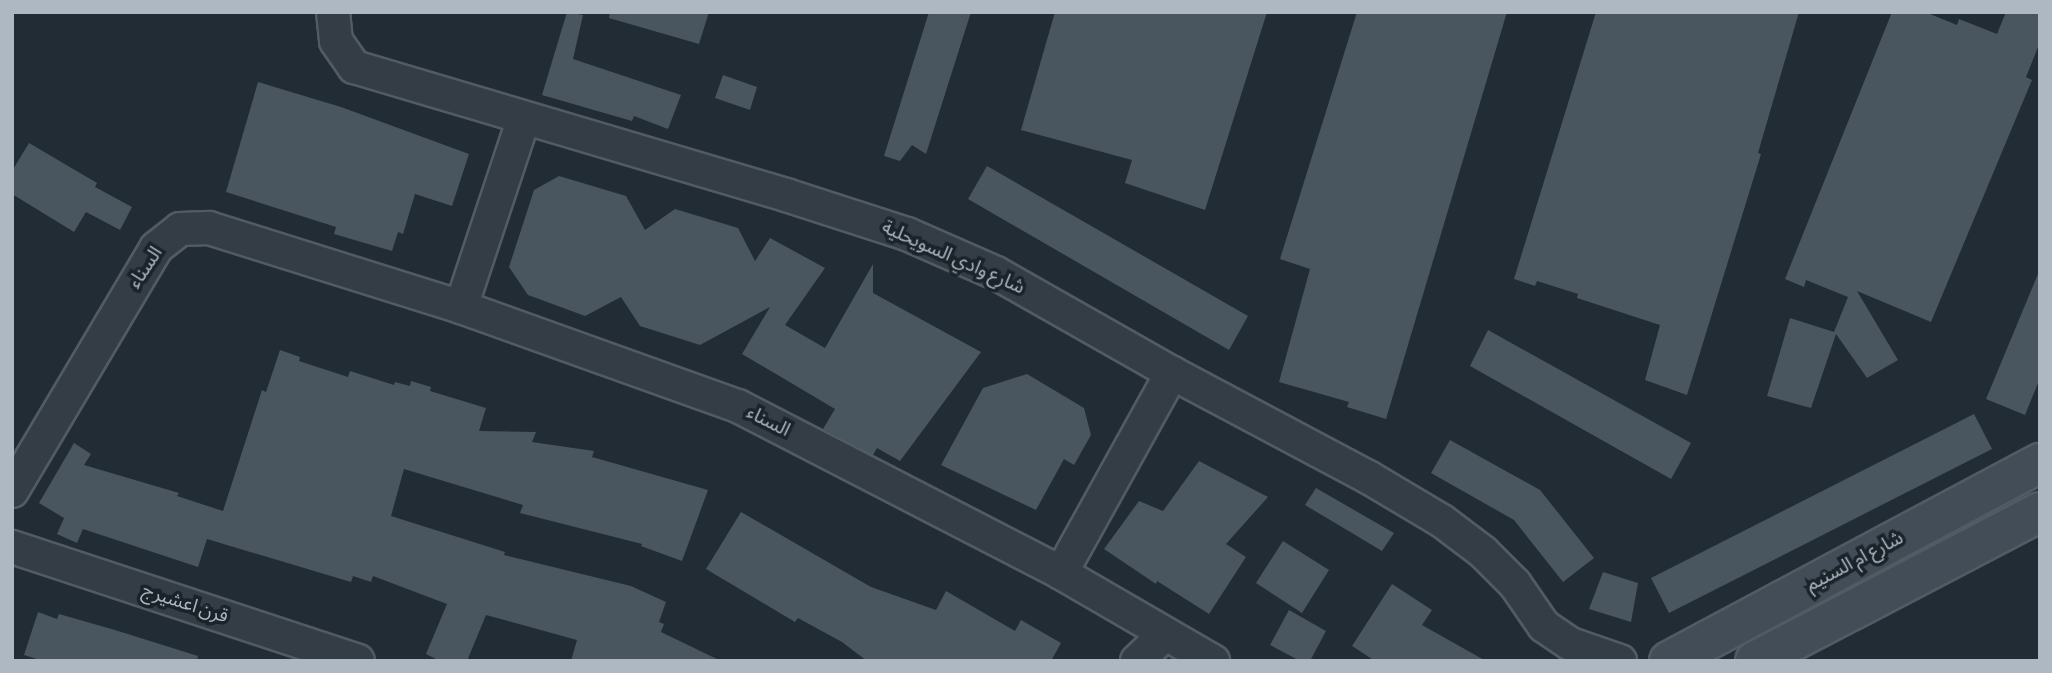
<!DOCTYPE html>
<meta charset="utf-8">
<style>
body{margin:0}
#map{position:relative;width:2052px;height:673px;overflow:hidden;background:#212c34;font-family:"Sofia Sans Condensed","Noto Sans Arabic",sans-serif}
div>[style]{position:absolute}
.building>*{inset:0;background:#495660}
.roads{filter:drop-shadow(2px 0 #525b63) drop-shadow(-2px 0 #525b63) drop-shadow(0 2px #525b63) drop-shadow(0 -2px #525b63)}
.minor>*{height:32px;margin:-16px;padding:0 16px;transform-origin:16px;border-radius:16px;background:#343d45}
.secondary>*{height:38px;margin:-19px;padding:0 19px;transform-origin:19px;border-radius:19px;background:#424d58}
span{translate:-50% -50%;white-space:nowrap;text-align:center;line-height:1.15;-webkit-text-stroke:7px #1a222a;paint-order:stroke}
.street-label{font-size:19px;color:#aeb8c2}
.frame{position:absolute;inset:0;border:14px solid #aeb8c2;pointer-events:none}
</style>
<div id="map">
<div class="building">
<div style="clip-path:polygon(567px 12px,583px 15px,573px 59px,681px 95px,668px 129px,634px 116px,632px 121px,542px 95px)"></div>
<div style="clip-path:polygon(610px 12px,709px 12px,699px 44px,609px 18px)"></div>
<div style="clip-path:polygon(929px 12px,971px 12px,926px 154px,912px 145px,900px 161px,884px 156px)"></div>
<div style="clip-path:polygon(1055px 12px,1267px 12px,1205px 210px,1125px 183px,1132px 160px,1021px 130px)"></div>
<div style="clip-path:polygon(1357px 12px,1507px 12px,1386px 419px,1347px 407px,1349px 402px,1279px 382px,1310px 269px,1280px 259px)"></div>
<div style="clip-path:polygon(1596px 12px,1799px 12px,1758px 153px,1761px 154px,1687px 395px,1645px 380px,1660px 325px,1577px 298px,1578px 294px,1537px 281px,1535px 286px,1514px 279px)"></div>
<div style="clip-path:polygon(1892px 12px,1925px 12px,1957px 25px,1959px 19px,1997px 34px,2006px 12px,2040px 12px,2040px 42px,2026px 77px,2032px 80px,1931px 322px,1857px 291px,1898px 360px,1867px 378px,1836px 334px,1811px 408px,1767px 396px,1790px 318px,1834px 332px,1848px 297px,1806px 280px,1804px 287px,1785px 279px)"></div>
<div style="clip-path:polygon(723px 75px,757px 87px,750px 110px,715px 98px)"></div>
<div style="clip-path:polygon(258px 82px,341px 107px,469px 154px,452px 206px,415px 194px,403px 234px,398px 232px,392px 251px,334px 234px,336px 227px,226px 192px)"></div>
<div style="clip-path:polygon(29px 143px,97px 183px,95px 187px,132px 207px,120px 230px,86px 212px,74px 232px,12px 194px,12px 171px)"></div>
<div style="clip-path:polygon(987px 166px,1248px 316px,1229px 350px,968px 199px)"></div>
<div style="clip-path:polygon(559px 176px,626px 196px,645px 230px,675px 209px,738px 228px,755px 261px,770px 238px,825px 268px,785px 325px,825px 348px,873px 264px,873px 293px,981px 352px,900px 461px,877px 448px,873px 455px,823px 429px,835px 409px,742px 354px,770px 307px,700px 345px,640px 326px,621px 297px,585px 316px,528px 295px,509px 267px,534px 190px)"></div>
<div style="clip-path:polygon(2040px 269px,2040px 378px,2025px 415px,1986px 399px)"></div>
<div style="clip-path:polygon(1488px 330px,1691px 443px,1671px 479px,1470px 366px)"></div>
<div style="clip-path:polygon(280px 350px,300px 357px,299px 361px,348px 377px,350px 371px,394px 385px,395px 382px,410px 386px,411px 381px,431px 387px,430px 391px,486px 408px,479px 431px,536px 432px,532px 442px,594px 451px,592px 457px,708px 490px,682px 561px,641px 546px,642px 544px,520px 513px,523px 505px,404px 469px,391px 516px,505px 552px,504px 555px,631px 586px,666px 602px,659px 622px,664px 624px,661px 632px,721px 661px,571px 661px,577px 640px,486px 615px,467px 661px,440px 661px,426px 654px,447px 604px,373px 576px,371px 582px,353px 576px,351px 582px,207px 539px,198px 567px,83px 529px,77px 543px,57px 534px,64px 518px,39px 503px,74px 443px,91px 454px,84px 465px,179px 493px,177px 496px,223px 511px,262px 390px,266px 392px)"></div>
<div style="clip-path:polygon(1027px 374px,1084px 408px,1091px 435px,1074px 465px,1064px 459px,1036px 510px,941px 465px,983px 388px)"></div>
<div style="clip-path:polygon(1974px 414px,1992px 449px,1669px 613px,1651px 578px)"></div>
<div style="clip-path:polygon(1450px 440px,1540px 490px,1594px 558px,1563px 582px,1514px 520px,1431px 473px)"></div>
<div style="clip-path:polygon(1199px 461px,1268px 497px,1226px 544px,1246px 557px,1209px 614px,1157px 581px,1156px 584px,1104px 549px,1139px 501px,1163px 511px)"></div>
<div style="clip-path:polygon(1316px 488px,1394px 533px,1382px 551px,1305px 505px)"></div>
<div style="clip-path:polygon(741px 512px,871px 587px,936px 610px,946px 591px,1015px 631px,1021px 620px,1061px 643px,1051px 661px,867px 661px,842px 642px,798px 618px,795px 622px,706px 569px)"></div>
<div style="clip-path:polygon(1283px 541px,1329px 570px,1302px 613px,1256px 583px)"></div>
<div style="clip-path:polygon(1603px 572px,1638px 583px,1631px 622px,1589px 609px)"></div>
<div style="clip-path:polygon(1392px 584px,1432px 610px,1422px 625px,1486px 661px,1375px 661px,1352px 646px)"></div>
<div style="clip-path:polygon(1289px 610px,1326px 631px,1310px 661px,1300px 661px,1270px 645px)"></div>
<div style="clip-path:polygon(38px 612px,57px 619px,59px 614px,115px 630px,198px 656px,197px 661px,43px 661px,24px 655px)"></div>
</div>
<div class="roads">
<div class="minor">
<div style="left:333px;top:12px;width:29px;rotate:84deg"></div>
<div style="left:336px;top:41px;width:32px;rotate:55deg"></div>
<div style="left:354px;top:67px;width:451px;rotate:16.5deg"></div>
<div style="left:786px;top:195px;width:127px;rotate:17.9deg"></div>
<div style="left:907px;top:234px;width:97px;rotate:23.7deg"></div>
<div style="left:996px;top:273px;width:202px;rotate:29.6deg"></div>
<div style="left:1172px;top:373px;width:222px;rotate:28deg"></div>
<div style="left:1368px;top:477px;width:86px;rotate:30.7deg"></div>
<div style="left:1442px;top:521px;width:51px;rotate:37.1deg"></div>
<div style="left:1483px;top:552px;width:45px;rotate:45deg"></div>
<div style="left:1515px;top:584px;width:51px;rotate:55.4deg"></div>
<div style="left:1544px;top:626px;width:32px;rotate:34deg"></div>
<div style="left:1571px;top:644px;width:52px;rotate:19.1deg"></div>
<div style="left:461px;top:307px;width:199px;rotate:-71.6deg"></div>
<div style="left:12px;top:491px;width:282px;rotate:-59.3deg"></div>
<div style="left:156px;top:248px;width:31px;rotate:-38deg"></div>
<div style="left:180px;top:229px;width:29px;rotate:-2deg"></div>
<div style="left:209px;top:228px;width:264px;rotate:17.4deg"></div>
<div style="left:461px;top:307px;width:294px;rotate:19.7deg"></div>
<div style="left:738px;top:406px;width:364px;rotate:27.3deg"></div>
<div style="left:1061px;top:573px;width:176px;rotate:30.1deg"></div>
<div style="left:12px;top:547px;width:364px;rotate:18.2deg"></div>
<div style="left:1061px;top:573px;width:229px;rotate:-61deg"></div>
<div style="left:1137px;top:661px;width:39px;rotate:-44deg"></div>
</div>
<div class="secondary">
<div style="left:1669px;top:661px;width:421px;rotate:-28.1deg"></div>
<div style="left:1755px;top:661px;width:322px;rotate:-27.6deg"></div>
</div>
</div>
<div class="street-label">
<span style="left:953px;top:258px;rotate:24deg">شارع وادي السويحلية</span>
<span style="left:146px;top:268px;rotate:-56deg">السناء</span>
<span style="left:768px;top:422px;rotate:27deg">السناء</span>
<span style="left:1855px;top:562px;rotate:-28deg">شارع ام السنيم</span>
<span style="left:185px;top:604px;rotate:18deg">قرن اعشيرج</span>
</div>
<div class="frame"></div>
</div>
